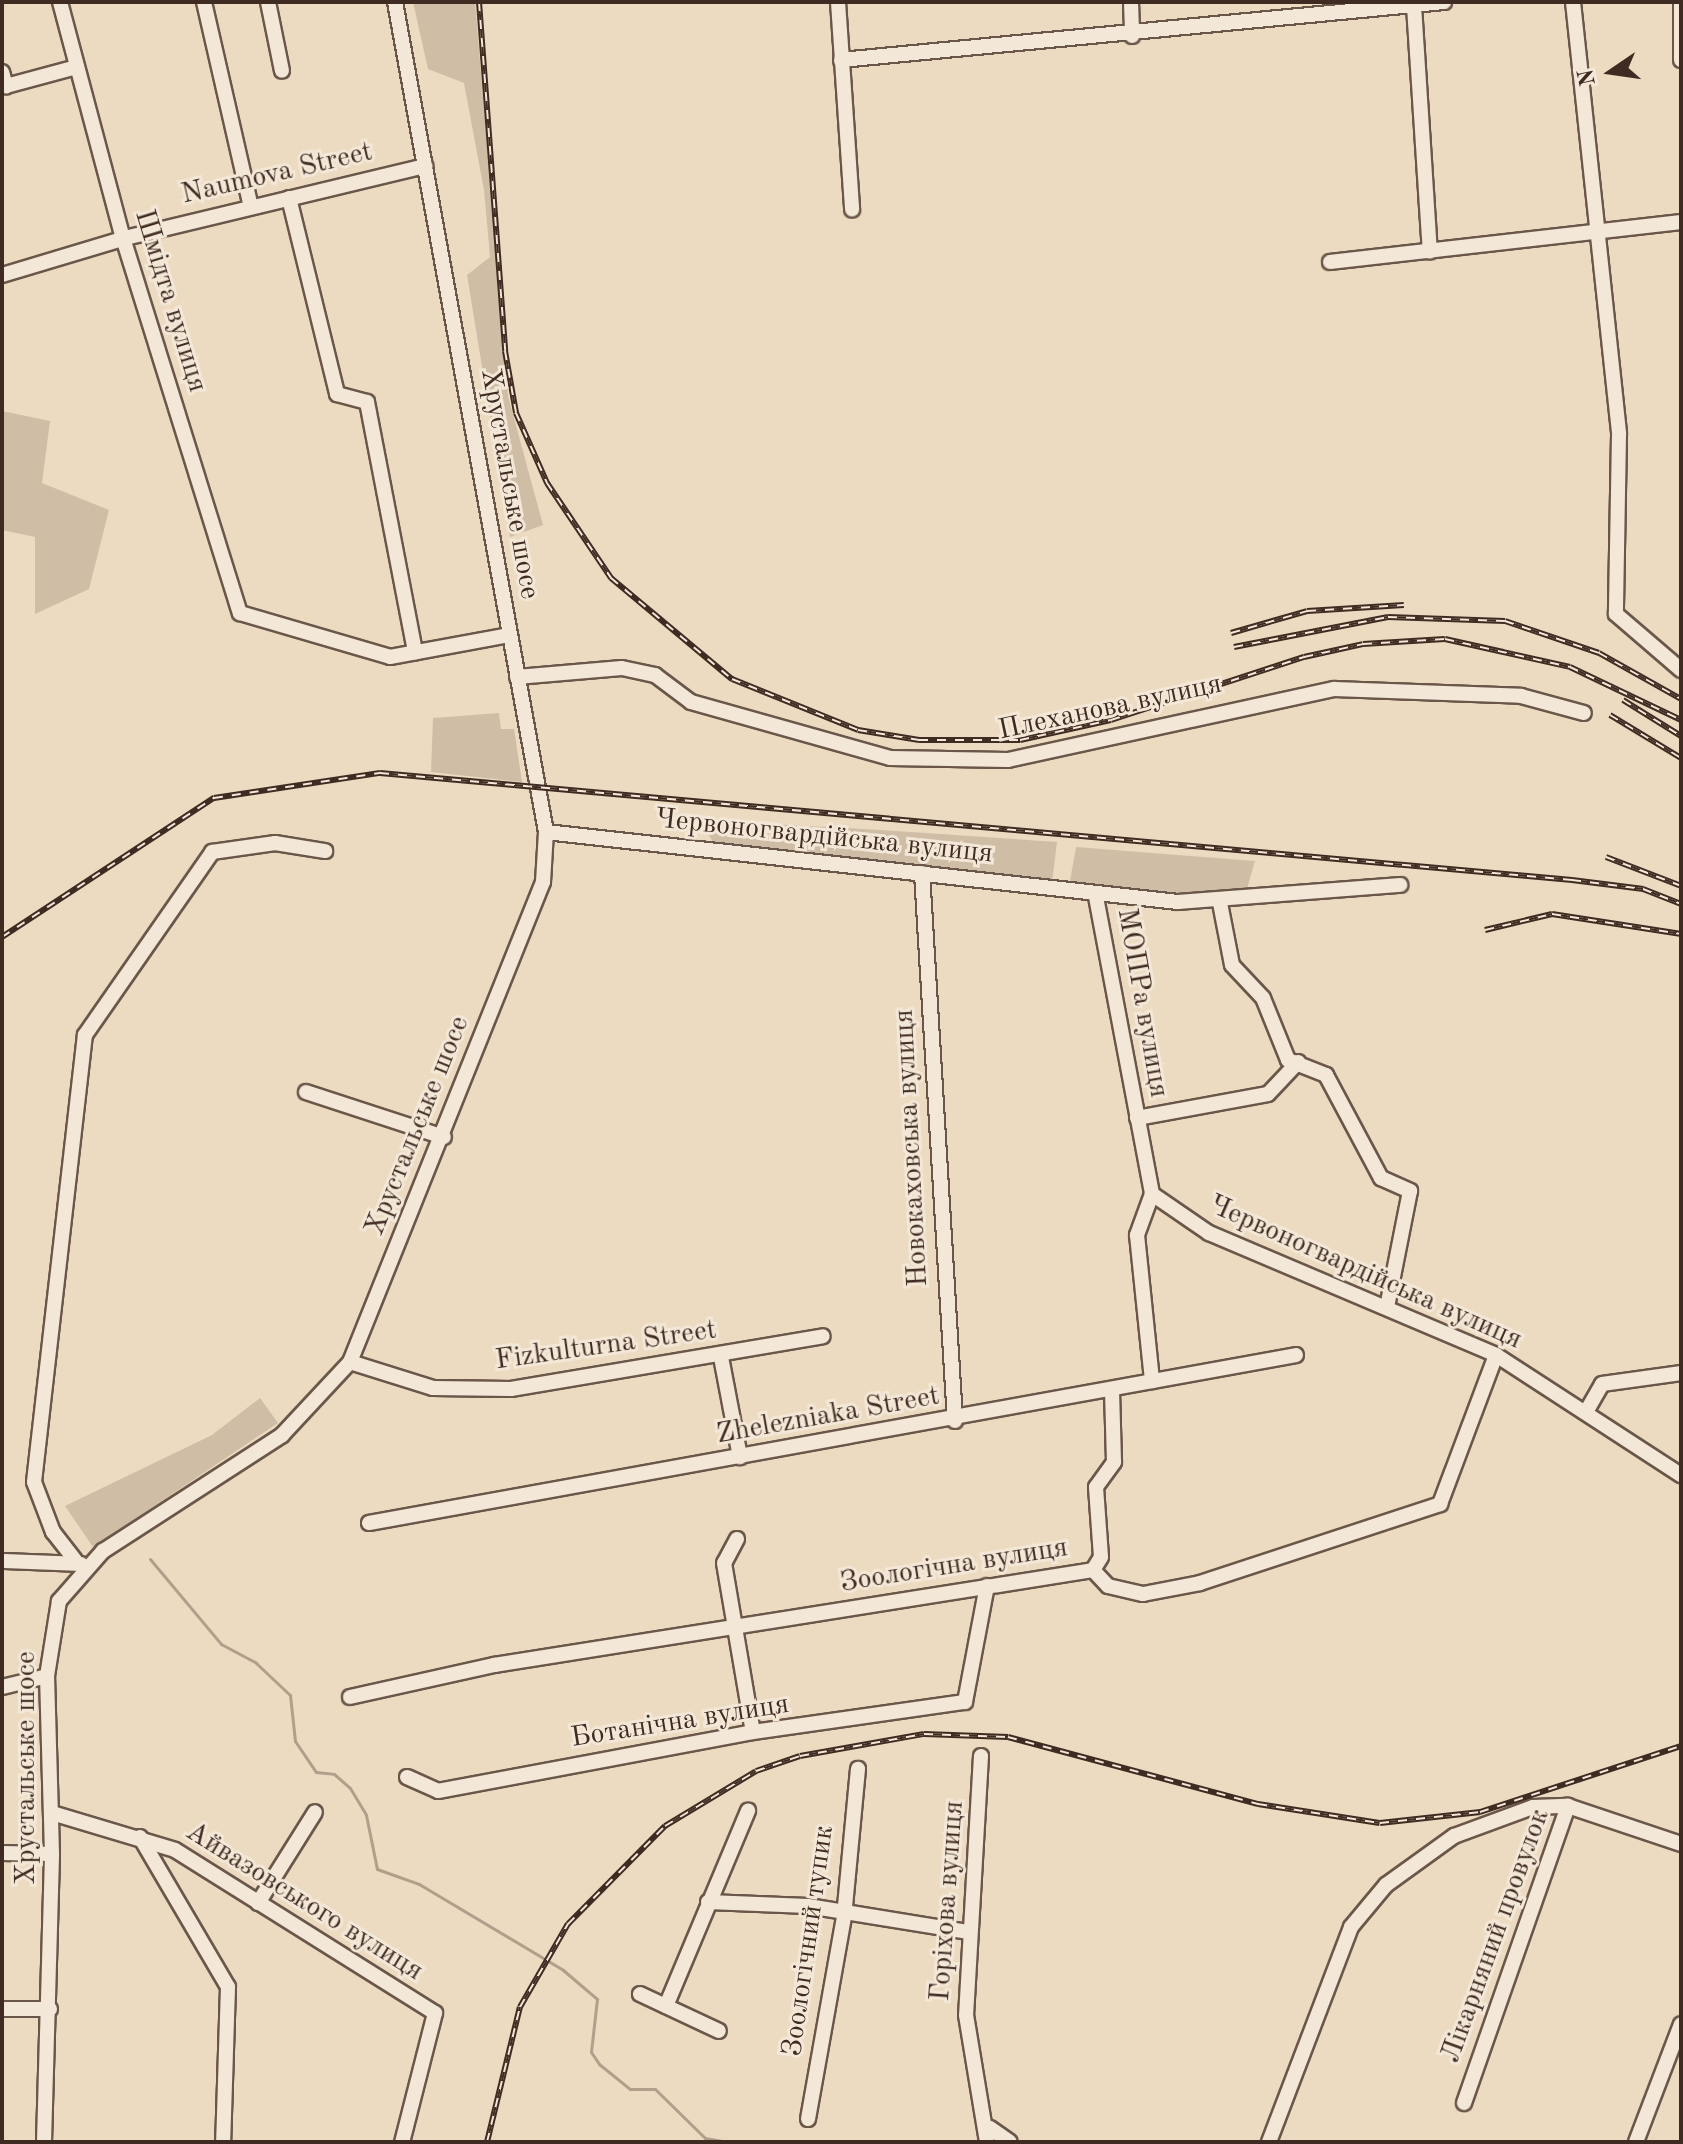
<!DOCTYPE html>
<meta charset="utf-8">
<style>
body{margin:0}
#map{position:relative;width:1683px;height:2144px;overflow:hidden;background:#ecdbc1;font-family:"Old Standard TT",serif}
div>[style]{position:absolute}
.green>*{inset:0;background:#cfbda6}
.stream>*{height:3px;margin:-1.5px;padding:0 1.5px;transform-origin:1.5px;border-radius:1.5px;background:#b29f8b}
.roads{filter:drop-shadow(2px 0 #6b574a) drop-shadow(-2px 0 #6b574a) drop-shadow(0 2px #6b574a) drop-shadow(0 -2px #6b574a)}
.minor>*{height:14px;margin:-7px;padding:0 7px;transform-origin:7px;border-radius:7px;background:#f3e8d7}
.rail>*{height:6px;margin-top:-3px;transform-origin:0;background:repeating-linear-gradient(90deg,#f3e8d7 0 9px,#402b22 0 18px);box-sizing:border-box;border-block:2px solid #402b22}
span{translate:-50% -50%;white-space:nowrap;text-align:center;line-height:1.15;-webkit-text-stroke:6px #f3e8d7;paint-order:stroke}
.street-label{font-size:28px;color:#402b22}
.frame{position:absolute;inset:0;border:4px solid #402b22;pointer-events:none}
.north{position:absolute;left:1571px;top:32px;width:80px;height:80px;-webkit-text-stroke:6px #f3e8d7;paint-order:stroke;rotate:257deg;font-size:22px;font-weight:700;line-height:32px;text-align:center;color:#402b22}
.north::after{content:'';display:block;margin:auto;width:28px;height:36px;background:#402b22;clip-path:polygon(50% 0,100% 100%,50% 72%,0 100%)}
</style>
<div id="map">
<div class="green">
<div style="clip-path:polygon(413px 2px,475px 2px,508px 396px,543px 525px,510px 537px,467px 275px,490px 257px,484px 190px,464px 83px,428px 69px)"></div>
<div style="clip-path:polygon(2px 411px,50px 421px,42px 483px,109px 510px,89px 589px,35px 614px,35px 537px,2px 530px)"></div>
<div style="clip-path:polygon(499px 713px,501px 729px,514px 729px,522px 782px,431px 772px,433px 718px)"></div>
<div style="clip-path:polygon(700px 820px,881px 830px,1057px 842px,1052px 882px,713px 842px)"></div>
<div style="clip-path:polygon(1076px 847px,1255px 861px,1246px 892px,1157px 893px,1070px 881px)"></div>
<div style="clip-path:polygon(260px 1398px,278px 1423px,93px 1547px,65px 1506px,212px 1435px)"></div>
</div>
<div class="stream">
<div style="left:150px;top:1559px;width:111px;rotate:50.1deg"></div>
<div style="left:221px;top:1644px;width:40px;rotate:28deg"></div>
<div style="left:256px;top:1663px;width:47px;rotate:43.3deg"></div>
<div style="left:290px;top:1695px;width:46px;rotate:83.8deg"></div>
<div style="left:295px;top:1741px;width:37px;rotate:56deg"></div>
<div style="left:316px;top:1772px;width:18px;rotate:6deg"></div>
<div style="left:334px;top:1774px;width:21px;rotate:41deg"></div>
<div style="left:350px;top:1788px;width:31px;rotate:59deg"></div>
<div style="left:366px;top:1815px;width:55px;rotate:78.5deg"></div>
<div style="left:377px;top:1869px;width:45px;rotate:19.7deg"></div>
<div style="left:419px;top:1884px;width:168px;rotate:30.8deg"></div>
<div style="left:563px;top:1970px;width:45px;rotate:40.5deg"></div>
<div style="left:597px;top:1999px;width:53px;rotate:96.5deg"></div>
<div style="left:591px;top:2052px;width:14px;rotate:56deg"></div>
<div style="left:599px;top:2064px;width:40px;rotate:39deg"></div>
<div style="left:630px;top:2089px;width:25px"></div>
<div style="left:655px;top:2089px;width:70px;rotate:44.4deg"></div>
<div style="left:705px;top:2138px;width:23px;rotate:10deg"></div>
</div>
<div class="roads">
<div class="minor">
<div style="left:60px;top:2px;width:244px;rotate:75.1deg"></div>
<div style="left:123px;top:238px;width:393px;rotate:72.7deg"></div>
<div style="left:240px;top:613px;width:156px;rotate:16.3deg"></div>
<div style="left:390px;top:657px;width:122px;rotate:-10.4deg"></div>
<div style="left:204px;top:2px;width:210px;rotate:77.1deg"></div>
<div style="left:268px;top:2px;width:70px;rotate:78.5deg"></div>
<div style="left:838px;top:2px;width:208px;rotate:86.1deg"></div>
<div style="left:1131px;top:2px;width:34px;rotate:88deg"></div>
<div style="left:1573px;top:2px;width:435px;rotate:83.9deg"></div>
<div style="left:1619px;top:435px;width:179px;rotate:91deg"></div>
<div style="left:1616px;top:614px;width:86px;rotate:40.7deg"></div>
<div style="left:1681px;top:2px;width:58px;rotate:90deg"></div>
<div style="left:1414px;top:6px;width:246px;rotate:86.3deg"></div>
<div style="left:841px;top:60px;width:606px;rotate:-5.49deg"></div>
<div style="left:2px;top:72px;width:15px;rotate:74deg"></div>
<div style="left:6px;top:86px;width:73px;rotate:-15deg"></div>
<div style="left:289px;top:198px;width:202px;rotate:76.2deg"></div>
<div style="left:337px;top:394px;width:31px;rotate:15deg"></div>
<div style="left:367px;top:402px;width:255px;rotate:79.1deg"></div>
<div style="left:1330px;top:262px;width:353px;rotate:-6.5deg"></div>
<div style="left:2px;top:275px;width:128px;rotate:-16.7deg"></div>
<div style="left:125px;top:238px;width:309px;rotate:-13.5deg"></div>
<div style="left:517px;top:677px;width:105px;rotate:-4.9deg"></div>
<div style="left:622px;top:668px;width:34px;rotate:12deg"></div>
<div style="left:655px;top:675px;width:45px;rotate:36.9deg"></div>
<div style="left:691px;top:702px;width:207px;rotate:15.7deg"></div>
<div style="left:890px;top:758px;width:118px;rotate:1deg"></div>
<div style="left:1008px;top:760px;width:334px;rotate:-12.3deg"></div>
<div style="left:1334px;top:689px;width:187px;rotate:2.1deg"></div>
<div style="left:1521px;top:696px;width:65px;rotate:15.1deg"></div>
<div style="left:546px;top:832px;width:636px;rotate:6.32deg"></div>
<div style="left:1178px;top:902px;width:223px;rotate:-4.4deg"></div>
<div style="left:922px;top:873px;width:549px;rotate:86.55deg"></div>
<div style="left:1096px;top:897px;width:302px;rotate:79.3deg"></div>
<div style="left:1152px;top:1194px;width:44px;rotate:110.1deg"></div>
<div style="left:1137px;top:1235px;width:147px;rotate:84.1deg"></div>
<div style="left:1220px;top:903px;width:63px;rotate:79deg"></div>
<div style="left:1232px;top:965px;width:45px;rotate:46.8deg"></div>
<div style="left:1263px;top:998px;width:67px;rotate:68deg"></div>
<div style="left:1288px;top:1060px;width:41px;rotate:21.5deg"></div>
<div style="left:1326px;top:1075px;width:117px;rotate:61.9deg"></div>
<div style="left:1381px;top:1178px;width:32px;rotate:24deg"></div>
<div style="left:1410px;top:1191px;width:118px;rotate:101.2deg"></div>
<div style="left:306px;top:1092px;width:145px;rotate:18.1deg"></div>
<div style="left:1137px;top:1118px;width:133px;rotate:-10.4deg"></div>
<div style="left:1268px;top:1094px;width:44px;rotate:-46.8deg"></div>
<div style="left:1152px;top:1194px;width:69px;rotate:34.4deg"></div>
<div style="left:1209px;top:1233px;width:312px;rotate:23deg"></div>
<div style="left:1496px;top:1355px;width:221px;rotate:33deg"></div>
<div style="left:721px;top:1357px;width:102px;rotate:79.2deg"></div>
<div style="left:350px;top:1362px;width:87px;rotate:17.4deg"></div>
<div style="left:433px;top:1388px;width:78px;rotate:0.7deg"></div>
<div style="left:511px;top:1389px;width:316px;rotate:-9.6deg"></div>
<div style="left:1586px;top:1412px;width:32px;rotate:-60deg"></div>
<div style="left:1602px;top:1384px;width:80px;rotate:-7.9deg"></div>
<div style="left:369px;top:1523px;width:942px;rotate:-10.27deg"></div>
<div style="left:737px;top:1539px;width:27px;rotate:118deg"></div>
<div style="left:724px;top:1563px;width:171px;rotate:80.3deg"></div>
<div style="left:75px;top:1560px;width:36px;rotate:-128deg"></div>
<div style="left:53px;top:1532px;width:53px;rotate:-110.8deg"></div>
<div style="left:34px;top:1482px;width:450px;rotate:-83.5deg"></div>
<div style="left:85px;top:1035px;width:223px;rotate:-55.2deg"></div>
<div style="left:212px;top:852px;width:64px;rotate:-8.1deg"></div>
<div style="left:275px;top:843px;width:51px;rotate:9.1deg"></div>
<div style="left:2px;top:1561px;width:79px;rotate:2.2deg"></div>
<div style="left:1093px;top:1570px;width:15px;rotate:-58deg"></div>
<div style="left:1101px;top:1557px;width:70px;rotate:-94.1deg"></div>
<div style="left:1096px;top:1487px;width:31px;rotate:-54deg"></div>
<div style="left:1114px;top:1462px;width:73px;rotate:-91.6deg"></div>
<div style="left:2px;top:1687px;width:46px;rotate:-13.7deg"></div>
<div style="left:350px;top:1697px;width:148px;rotate:-12.5deg"></div>
<div style="left:494px;top:1665px;width:606px;rotate:-9.01deg"></div>
<div style="left:1093px;top:1570px;width:22px;rotate:47deg"></div>
<div style="left:1108px;top:1586px;width:36px;rotate:13deg"></div>
<div style="left:1143px;top:1594px;width:58px;rotate:-10.9deg"></div>
<div style="left:1200px;top:1583px;width:253px;rotate:-18.2deg"></div>
<div style="left:1440px;top:1504px;width:159px;rotate:-69.4deg"></div>
<div style="left:981px;top:1756px;width:259px;rotate:93.3deg"></div>
<div style="left:966px;top:2015px;width:129px;rotate:80.6deg"></div>
<div style="left:407px;top:1777px;width:34px;rotate:24deg"></div>
<div style="left:438px;top:1791px;width:320px;rotate:-10.6deg"></div>
<div style="left:753px;top:1732px;width:214px;rotate:-8.1deg"></div>
<div style="left:965px;top:1702px;width:118px;rotate:-79.3deg"></div>
<div style="left:52px;top:1813px;width:128px;rotate:16.7deg"></div>
<div style="left:175px;top:1850px;width:307px;rotate:32.1deg"></div>
<div style="left:435px;top:2013px;width:133px;rotate:104.3deg"></div>
<div style="left:140px;top:1837px;width:174px;rotate:59.6deg"></div>
<div style="left:228px;top:1987px;width:155px;rotate:91.8deg"></div>
<div style="left:2px;top:1853px;width:50px;rotate:1.1deg"></div>
<div style="left:708px;top:1902px;width:100px;rotate:2.3deg"></div>
<div style="left:808px;top:1906px;width:163px;rotate:9.2deg"></div>
<div style="left:258px;top:1903px;width:107px;rotate:-57.9deg"></div>
<div style="left:640px;top:1994px;width:87px;rotate:25.1deg"></div>
<div style="left:666px;top:2006px;width:212px;rotate:-67.2deg"></div>
<div style="left:2px;top:2009px;width:48px"></div>
<div style="left:1464px;top:2103px;width:315px;rotate:-70.7deg"></div>
<div style="left:1568px;top:1806px;width:119px;rotate:18.6deg"></div>
<div style="left:808px;top:2119px;width:205px;rotate:-79.9deg"></div>
<div style="left:844px;top:1917px;width:149px;rotate:-84.6deg"></div>
<div style="left:990px;top:2128px;width:24px;rotate:35deg"></div>
<div style="left:44px;top:2142px;width:288px;rotate:-88.4deg"></div>
<div style="left:52px;top:1854px;width:178px;rotate:-91.6deg"></div>
<div style="left:47px;top:1676px;width:76px;rotate:-80.9deg"></div>
<div style="left:59px;top:1601px;width:67px;rotate:-48.7deg"></div>
<div style="left:103px;top:1551px;width:213px;rotate:-32.9deg"></div>
<div style="left:282px;top:1435px;width:100px;rotate:-47deg"></div>
<div style="left:350px;top:1362px;width:517px;rotate:-68.1deg"></div>
<div style="left:543px;top:882px;width:50px;rotate:-86.6deg"></div>
<div style="left:546px;top:832px;width:844px;rotate:-100.31deg"></div>
<div style="left:1269px;top:2142px;width:230px;rotate:-69.1deg"></div>
<div style="left:1351px;top:1927px;width:55px;rotate:-50.2deg"></div>
<div style="left:1386px;top:1885px;width:84px;rotate:-35.8deg"></div>
<div style="left:1454px;top:1836px;width:84px;rotate:-20.2deg"></div>
<div style="left:1533px;top:1807px;width:35px;rotate:-2deg"></div>
<div style="left:1636px;top:2142px;width:126px;rotate:-69.1deg"></div>
</div>
</div>
<div class="rail">
<div style="left:479px;top:2px;width:350px;rotate:85.7deg"></div>
<div style="left:505px;top:351px;width:63px;rotate:79.9deg"></div>
<div style="left:516px;top:413px;width:77px;rotate:66.1deg"></div>
<div style="left:547px;top:483px;width:115px;rotate:56deg"></div>
<div style="left:611px;top:578px;width:158px;rotate:39.9deg"></div>
<div style="left:732px;top:679px;width:136px;rotate:22deg"></div>
<div style="left:858px;top:730px;width:62px;rotate:9.3deg"></div>
<div style="left:919px;top:740px;width:101px"></div>
<div style="left:1020px;top:740px;width:93px;rotate:-12.4deg"></div>
<div style="left:1111px;top:720px;width:203px;rotate:-18.1deg"></div>
<div style="left:1304px;top:657px;width:60px;rotate:-12.4deg"></div>
<div style="left:1363px;top:644px;width:82px;rotate:-3.5deg"></div>
<div style="left:1445px;top:639px;width:128px;rotate:12.6deg"></div>
<div style="left:1570px;top:667px;width:123px;rotate:25.5deg"></div>
<div style="left:1231px;top:633px;width:79px;rotate:-16.1deg"></div>
<div style="left:1307px;top:611px;width:97px;rotate:-3.5deg"></div>
<div style="left:1234px;top:647px;width:157px;rotate:-11deg"></div>
<div style="left:1388px;top:617px;width:117px;rotate:2deg"></div>
<div style="left:1505px;top:621px;width:99px;rotate:18.8deg"></div>
<div style="left:1599px;top:653px;width:94px;rotate:29.3deg"></div>
<div style="left:1623px;top:700px;width:68px;rotate:31.8deg"></div>
<div style="left:1610px;top:715px;width:83px;rotate:31.2deg"></div>
<div style="left:1606px;top:857px;width:80px;rotate:21.1deg"></div>
<div style="left:1485px;top:930px;width:69px;rotate:-13.4deg"></div>
<div style="left:1552px;top:914px;width:131px;rotate:8.8deg"></div>
<div style="left:2px;top:937px;width:254px;rotate:-33.3deg"></div>
<div style="left:214px;top:798px;width:168px;rotate:-8.6deg"></div>
<div style="left:380px;top:773px;width:1197px;rotate:5.13deg"></div>
<div style="left:1572px;top:880px;width:72px;rotate:7.2deg"></div>
<div style="left:1643px;top:889px;width:41px;rotate:21.5deg"></div>
<div style="left:487px;top:2142px;width:139px;rotate:-76.3deg"></div>
<div style="left:520px;top:2007px;width:96px;rotate:-60deg"></div>
<div style="left:568px;top:1924px;width:138px;rotate:-45.3deg"></div>
<div style="left:665px;top:1826px;width:106px;rotate:-31.1deg"></div>
<div style="left:756px;top:1771px;width:46px;rotate:-18.8deg"></div>
<div style="left:800px;top:1756px;width:126px;rotate:-10.1deg"></div>
<div style="left:924px;top:1734px;width:84px;rotate:2deg"></div>
<div style="left:1008px;top:1737px;width:259px;rotate:15deg"></div>
<div style="left:1258px;top:1804px;width:123px;rotate:8.9deg"></div>
<div style="left:1380px;top:1823px;width:101px;rotate:-6.3deg"></div>
<div style="left:1480px;top:1812px;width:212px;rotate:-18.2deg"></div>
</div>
<div class="street-label">
<span style="left:277px;top:174px;rotate:-13deg">Naumova Street</span>
<span style="left:170px;top:301px;rotate:73deg">Шмідта вулиця</span>
<span style="left:509px;top:484px;rotate:80deg">Хрустальське шосе</span>
<span style="left:1110px;top:708px;rotate:-12deg">Плеханова вулиця</span>
<span style="left:824px;top:837px;rotate:6deg">Червоногвардійська вулиця</span>
<span style="left:1142px;top:1003px;rotate:80deg">МОПРа вулиця</span>
<span style="left:418px;top:1126px;rotate:-68deg">Хрустальське шосе</span>
<span style="left:912px;top:1148px;rotate:-93deg">Новокаховська вулиця</span>
<span style="left:1365px;top:1273px;rotate:24deg">Червоногвардійська вулиця</span>
<span style="left:606px;top:1346px;rotate:-8deg">Fizkulturna Street</span>
<span style="left:828px;top:1416px;rotate:-10deg">Zhelezniaka Street</span>
<span style="left:954px;top:1566px;rotate:-9deg">Зоологічна вулиця</span>
<span style="left:680px;top:1722px;rotate:-9deg">Ботанічна вулиця</span>
<span style="left:27px;top:1768px;rotate:-90deg">Хрустальське шосе</span>
<span style="left:948px;top:1901px;rotate:-86deg">Горіхова вулиця</span>
<span style="left:304px;top:1902px;rotate:32deg">Айвазовського вулиця</span>
<span style="left:1496px;top:1936px;rotate:-70deg">Лікарняний провулок</span>
<span style="left:809px;top:1941px;rotate:-82deg">Зоологічний тупик</span>
</div>
<div class="frame"></div>
<div class="north">N</div>
</div>
